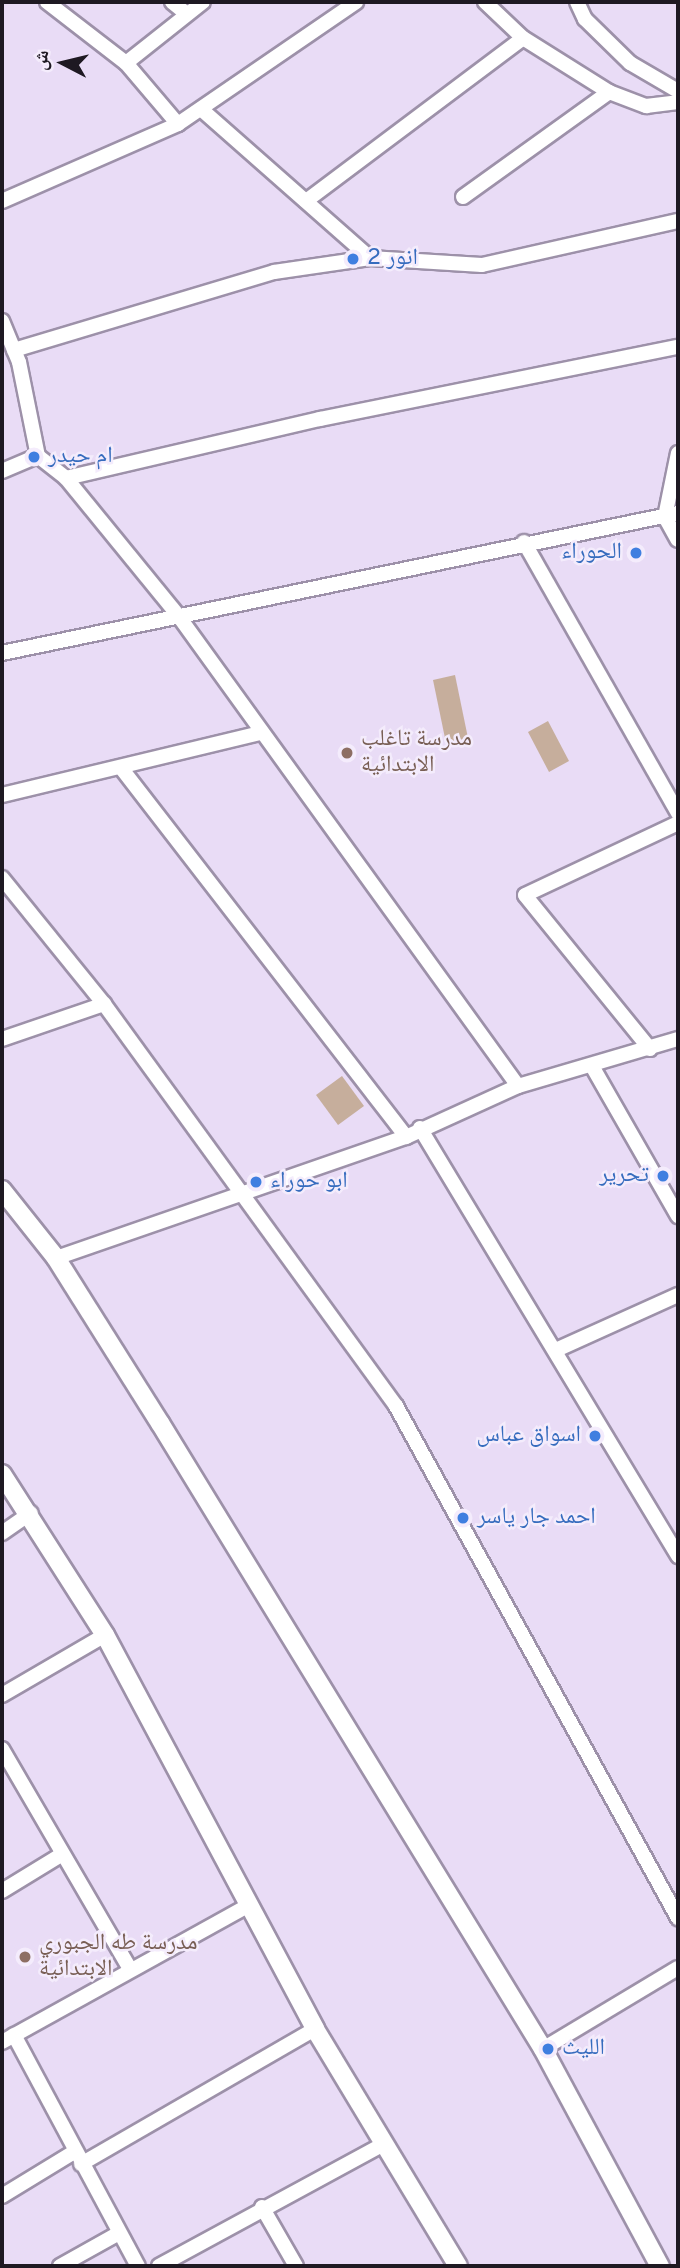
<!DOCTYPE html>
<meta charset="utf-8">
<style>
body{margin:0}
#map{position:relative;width:680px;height:2268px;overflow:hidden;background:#e9dcf6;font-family:Overpass,"Noto Naskh Arabic",sans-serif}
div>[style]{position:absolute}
.building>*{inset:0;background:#c6ae9c}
.roads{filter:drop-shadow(2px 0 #9d91a9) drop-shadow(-2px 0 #9d91a9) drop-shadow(0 2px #9d91a9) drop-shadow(0 -2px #9d91a9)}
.minor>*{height:14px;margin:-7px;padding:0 7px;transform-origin:7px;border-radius:7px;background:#fff}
.tertiary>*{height:18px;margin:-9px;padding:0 9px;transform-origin:9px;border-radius:9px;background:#fff}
.dots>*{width:19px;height:19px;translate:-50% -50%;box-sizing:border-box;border:4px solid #f4ecfc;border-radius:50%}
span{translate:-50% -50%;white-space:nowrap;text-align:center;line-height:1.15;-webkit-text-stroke:5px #f4ecfc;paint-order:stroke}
.shop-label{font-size:23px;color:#366cbe}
.left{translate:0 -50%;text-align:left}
.right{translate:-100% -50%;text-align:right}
.education-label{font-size:23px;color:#785e54}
.frame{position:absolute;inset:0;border:4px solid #1e1922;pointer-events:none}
.north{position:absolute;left:28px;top:28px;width:70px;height:70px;-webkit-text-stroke:5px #f4ecfc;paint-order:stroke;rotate:277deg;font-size:19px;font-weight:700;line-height:28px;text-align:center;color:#1e1922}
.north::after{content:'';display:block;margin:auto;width:24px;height:32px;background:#1e1922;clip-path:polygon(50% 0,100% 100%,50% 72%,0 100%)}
</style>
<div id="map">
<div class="building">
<div style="clip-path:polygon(455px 675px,468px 738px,446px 743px,433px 680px)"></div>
<div style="clip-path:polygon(548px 721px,569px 761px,549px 772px,528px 732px)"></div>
<div style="clip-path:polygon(342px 1076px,364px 1106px,338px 1125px,316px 1095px)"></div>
</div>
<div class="roads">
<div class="minor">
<div style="left:47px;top:2px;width:100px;rotate:37.7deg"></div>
<div style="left:126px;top:63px;width:80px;rotate:49.6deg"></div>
<div style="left:172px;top:2px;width:19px;rotate:39deg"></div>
<div style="left:485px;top:2px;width:52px;rotate:43.5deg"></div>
<div style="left:523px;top:38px;width:102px;rotate:32.1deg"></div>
<div style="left:609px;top:92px;width:40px;rotate:21deg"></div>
<div style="left:646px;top:106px;width:32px;rotate:-7deg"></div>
<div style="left:577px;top:2px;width:19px;rotate:65deg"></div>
<div style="left:585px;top:19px;width:63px;rotate:44.4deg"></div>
<div style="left:630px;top:63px;width:56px;rotate:30.3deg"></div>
<div style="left:126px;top:63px;width:98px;rotate:-38.4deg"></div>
<div style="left:201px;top:109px;width:225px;rotate:41.4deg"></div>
<div style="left:463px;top:197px;width:180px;rotate:-35.7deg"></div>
<div style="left:2px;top:201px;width:192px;rotate:-23.6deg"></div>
<div style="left:178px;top:124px;width:216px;rotate:-34.4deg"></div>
<div style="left:306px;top:201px;width:271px;rotate:-36.9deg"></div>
<div style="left:2px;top:321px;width:44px;rotate:67.5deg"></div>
<div style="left:19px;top:362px;width:96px;rotate:78.6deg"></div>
<div style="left:38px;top:456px;width:36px;rotate:38deg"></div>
<div style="left:66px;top:478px;width:181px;rotate:50.8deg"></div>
<div style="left:180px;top:618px;width:577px;rotate:54.16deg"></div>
<div style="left:14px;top:350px;width:271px;rotate:-16.7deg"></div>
<div style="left:274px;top:272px;width:97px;rotate:-8.3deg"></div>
<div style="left:370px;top:258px;width:112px;rotate:3.6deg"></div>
<div style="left:482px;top:265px;width:201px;rotate:-12.7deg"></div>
<div style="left:678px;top:453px;width:65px;rotate:101.5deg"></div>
<div style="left:665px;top:517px;width:26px;rotate:61deg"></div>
<div style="left:2px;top:471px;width:39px;rotate:-23deg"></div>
<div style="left:66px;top:478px;width:261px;rotate:-13.1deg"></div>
<div style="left:320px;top:419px;width:365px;rotate:-11.4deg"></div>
<div style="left:524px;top:542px;width:312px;rotate:60.4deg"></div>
<div style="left:2px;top:653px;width:690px;rotate:-11.7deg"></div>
<div style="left:122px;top:769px;width:465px;rotate:52.3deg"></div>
<div style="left:2px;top:795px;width:266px;rotate:-13.5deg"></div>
<div style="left:2px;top:878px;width:162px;rotate:51deg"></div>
<div style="left:104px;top:1004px;width:497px;rotate:54deg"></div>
<div style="left:396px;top:1406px;width:585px;rotate:61.15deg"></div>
<div style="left:2px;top:1039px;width:108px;rotate:-18.9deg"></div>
<div style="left:650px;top:1049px;width:198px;rotate:-129.1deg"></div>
<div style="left:525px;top:895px;width:169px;rotate:-25.2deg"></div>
<div style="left:592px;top:1066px;width:173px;rotate:60.2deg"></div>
<div style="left:420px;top:1128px;width:500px;rotate:58.9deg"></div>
<div style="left:56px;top:1258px;width:370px;rotate:-19.1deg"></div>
<div style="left:406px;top:1137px;width:123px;rotate:-24.5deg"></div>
<div style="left:518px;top:1086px;width:167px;rotate:-16.4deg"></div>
<div style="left:556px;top:1350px;width:134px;rotate:-24.3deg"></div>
<div style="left:2px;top:1533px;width:35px;rotate:-35deg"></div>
<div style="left:2px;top:1695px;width:119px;rotate:-30.2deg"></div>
<div style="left:2px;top:1749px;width:255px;rotate:59.8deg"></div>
<div style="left:2px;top:1891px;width:69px;rotate:-31.4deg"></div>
<div style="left:14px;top:2035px;width:262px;rotate:61.8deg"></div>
<div style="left:2px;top:2042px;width:280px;rotate:-29deg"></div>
<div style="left:543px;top:2049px;width:157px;rotate:-31deg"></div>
<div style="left:81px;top:2164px;width:270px;rotate:-30deg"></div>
<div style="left:2px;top:2196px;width:84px;rotate:-31.4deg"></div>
<div style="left:262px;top:2207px;width:68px;rotate:60deg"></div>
<div style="left:60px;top:2266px;width:68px;rotate:-29.2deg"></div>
<div style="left:159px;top:2266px;width:256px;rotate:-28.5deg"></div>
</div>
<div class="tertiary">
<div style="left:2px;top:1190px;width:87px;rotate:51.5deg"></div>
<div style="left:56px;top:1258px;width:195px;rotate:57.8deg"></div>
<div style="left:160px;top:1423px;width:734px;rotate:58.54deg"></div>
<div style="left:543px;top:2049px;width:247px;rotate:61.7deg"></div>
<div style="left:2px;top:1474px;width:191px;rotate:57.4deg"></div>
<div style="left:105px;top:1635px;width:446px;rotate:61.9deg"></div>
<div style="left:315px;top:2029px;width:277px;rotate:58.9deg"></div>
</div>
</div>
<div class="dots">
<div style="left:353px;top:259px;background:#3f7fe0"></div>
<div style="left:34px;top:457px;background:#3f7fe0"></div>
<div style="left:636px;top:553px;background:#3f7fe0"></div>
<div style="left:347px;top:753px;background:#8d6e63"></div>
<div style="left:663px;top:1176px;background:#3f7fe0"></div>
<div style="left:256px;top:1182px;background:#3f7fe0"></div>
<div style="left:595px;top:1436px;background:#3f7fe0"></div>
<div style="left:463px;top:1518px;background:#3f7fe0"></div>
<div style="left:25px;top:1957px;background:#8d6e63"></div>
<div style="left:548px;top:2049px;background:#3f7fe0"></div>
</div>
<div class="shop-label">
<span class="left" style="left:367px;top:259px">انور 2</span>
<span class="left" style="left:48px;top:457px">ام حيدر</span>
<span class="right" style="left:622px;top:553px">الحوراء</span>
<span class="right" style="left:649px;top:1176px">تحرير</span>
<span class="left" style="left:270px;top:1182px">ابو حوراء</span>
<span class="right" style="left:581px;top:1436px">اسواق عباس</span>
<span class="left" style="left:477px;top:1518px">احمد جار ياسر</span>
<span class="left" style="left:562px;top:2049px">الليث</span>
</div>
<div class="education-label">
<span class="left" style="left:361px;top:753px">مدرسة تاغلب<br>الابتدائية</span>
<span class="left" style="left:39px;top:1957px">مدرسة طه الجبوري<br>الابتدائية</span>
</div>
<div class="frame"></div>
<div class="north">ش</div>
</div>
